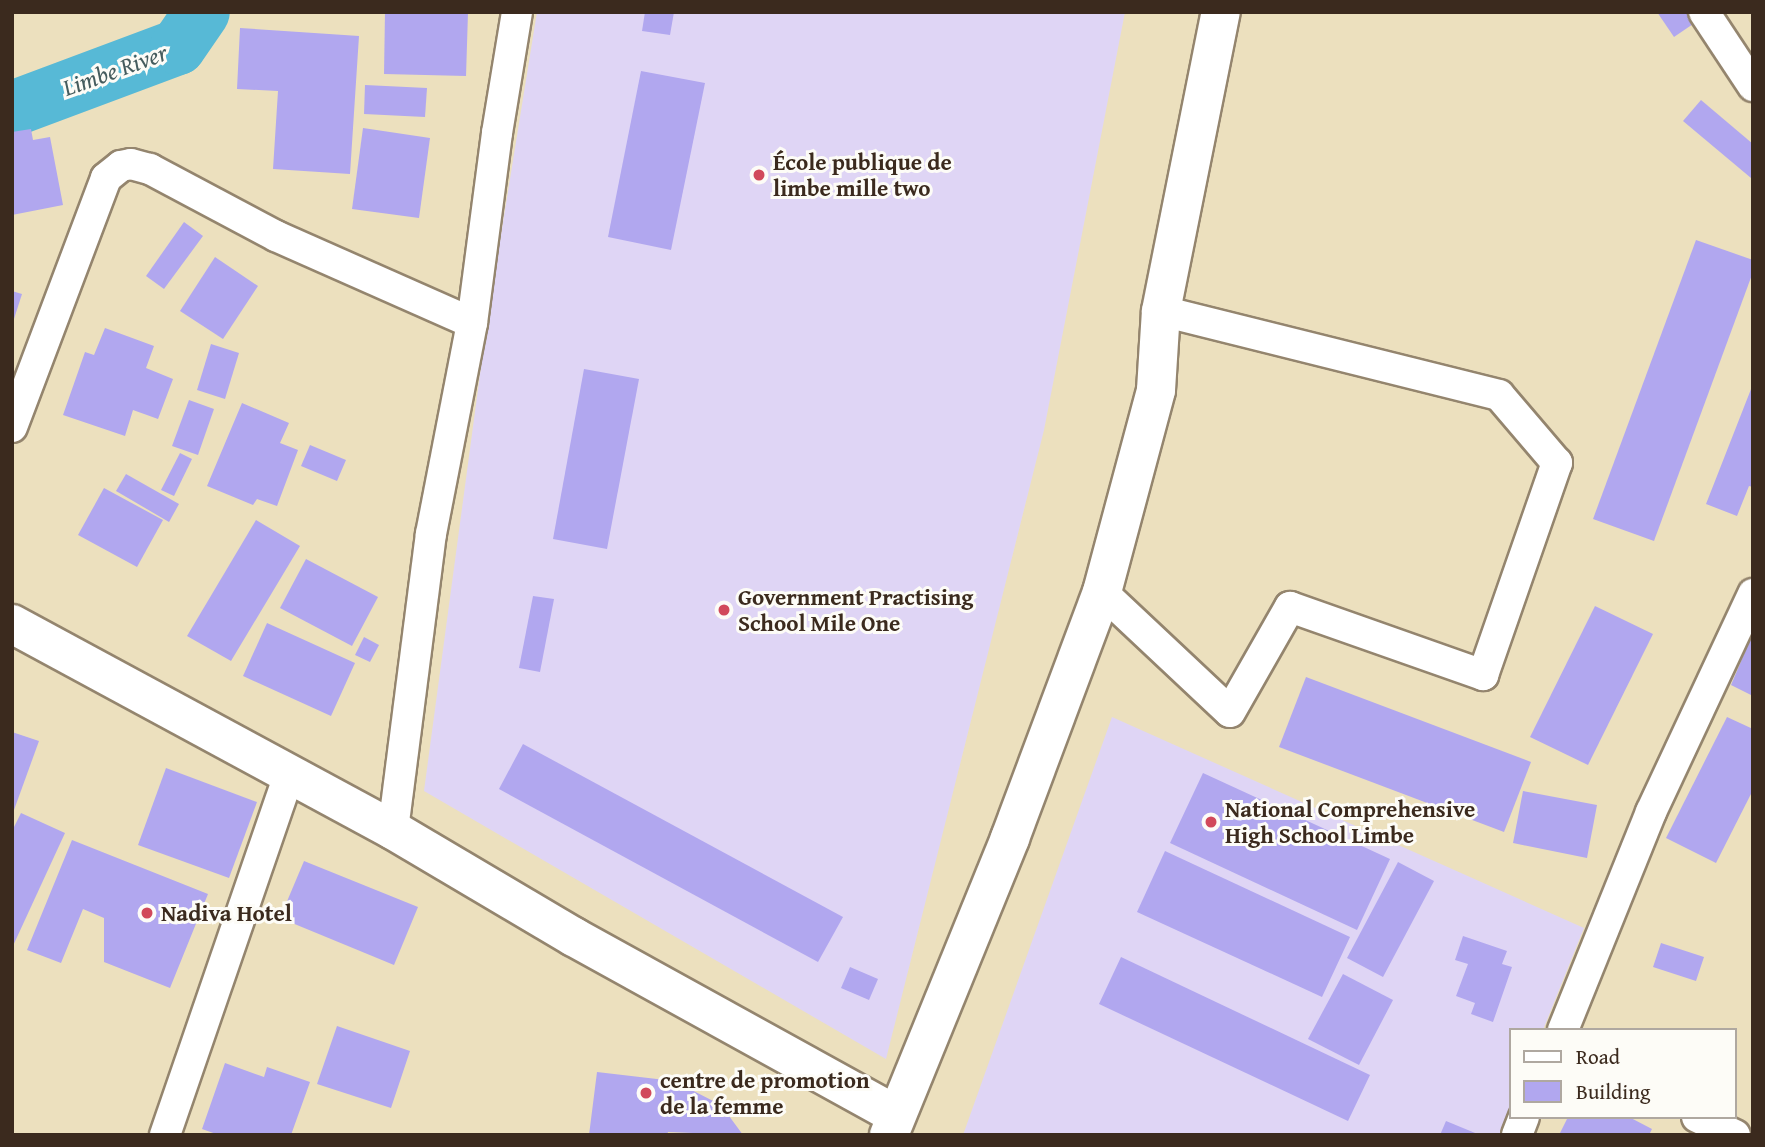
<!DOCTYPE html>
<meta charset="utf-8">
<style>
body{margin:0}
#map{position:relative;width:1765px;height:1147px;overflow:hidden;background:#ece0be;font-family:"Gentium Book Plus",serif}
div>[style]{position:absolute}
.built>*{inset:0;background:#dfd5f5}
.river>*{height:56px;margin:-28px;padding:0 28px;transform-origin:28px;border-radius:28px;background:#57b9d6}
.building>*{inset:0;background:#b1a7ef}
.roads{filter:drop-shadow(2px 0 #94856e) drop-shadow(-2px 0 #94856e) drop-shadow(0 2px #94856e) drop-shadow(0 -2px #94856e)}
.street>*{height:30px;margin:-15px;padding:0 15px;transform-origin:15px;border-radius:15px;background:#fff}
.secondary>*{height:38px;margin:-19px;padding:0 19px;transform-origin:19px;border-radius:19px;background:#fff}
.highway>*{height:38px;margin:-19px;padding:0 19px;transform-origin:19px;border-radius:19px;background:#fff}
.dots>*{width:19px;height:19px;translate:-50% -50%;box-sizing:border-box;border:4px solid #fdfcf7;border-radius:50%}
span{translate:-50% -50%;white-space:nowrap;text-align:center;line-height:1.15;-webkit-text-stroke:6px #fdfcf7;paint-order:stroke}
.poi-label{font-size:23px;color:#3b2a1e;font-weight:700}
.left{translate:0 -50%;text-align:left}
.water-label{font-size:24px;color:#455c5e;font-style:italic}
.frame{position:absolute;inset:0;border:14px solid #3b2a1e;pointer-events:none}
.legend{position:absolute;left:1509px;top:1028px;width:228px;height:91px;box-sizing:border-box;background:#fdfcf7;border:2px solid #afa8a0;margin:0;padding:9px 12px;list-style:none;font-size:21px;color:#3b2a1e}
.legend li{display:flex;align-items:center;gap:14px;height:35px}
.legend b{width:35px;border:2px solid #afa8a0}
</style>
<div id="map">
<div class="built">
<div style="clip-path:polygon(537px 12px,1125px 12px,1044px 430px,886px 1059px,424px 791px,488px 315px)"></div>
<div style="clip-path:polygon(1112px 717px,1584px 928px,1543px 1030px,1511px 1030px,1511px 1108px,1500px 1135px,963px 1135px)"></div>
</div>
<div class="river">
<div style="left:12px;top:109px;width:177px;rotate:-20.5deg"></div>
<div style="left:178px;top:47px;width:42px;rotate:-55.6deg"></div>
</div>
<div class="building">
<div style="clip-path:polygon(385px 12px,468px 12px,466px 76px,384px 74px)"></div>
<div style="clip-path:polygon(645px 12px,674px 12px,670px 35px,642px 31px)"></div>
<div style="clip-path:polygon(1657px 12px,1690px 12px,1696px 22px,1674px 37px)"></div>
<div style="clip-path:polygon(240px 28px,359px 36px,350px 174px,273px 169px,278px 91px,237px 89px)"></div>
<div style="clip-path:polygon(641px 71px,705px 83px,671px 250px,608px 237px)"></div>
<div style="clip-path:polygon(365px 85px,427px 88px,425px 117px,364px 114px)"></div>
<div style="clip-path:polygon(1701px 100px,1753px 144px,1751px 178px,1683px 121px)"></div>
<div style="clip-path:polygon(363px 128px,430px 138px,419px 218px,352px 209px)"></div>
<div style="clip-path:polygon(31px 129px,33px 140px,50px 137px,63px 205px,12px 215px,12px 132px)"></div>
<div style="clip-path:polygon(184px 222px,203px 236px,164px 289px,146px 276px)"></div>
<div style="clip-path:polygon(1696px 240px,1753px 260px,1753px 272px,1654px 541px,1593px 519px)"></div>
<div style="clip-path:polygon(215px 257px,258px 286px,223px 339px,180px 311px)"></div>
<div style="clip-path:polygon(12px 291px,22px 294px,13px 322px,12px 322px)"></div>
<div style="clip-path:polygon(105px 328px,154px 346px,146px 368px,173px 379px,158px 419px,133px 410px,125px 436px,63px 415px,85px 352px,94px 355px)"></div>
<div style="clip-path:polygon(211px 344px,239px 353px,225px 399px,197px 390px)"></div>
<div style="clip-path:polygon(584px 369px,639px 379px,607px 549px,553px 539px)"></div>
<div style="clip-path:polygon(1753px 384px,1753px 487px,1749px 486px,1737px 516px,1706px 504px)"></div>
<div style="clip-path:polygon(189px 400px,214px 409px,198px 455px,172px 446px)"></div>
<div style="clip-path:polygon(242px 403px,289px 423px,280px 443px,298px 450px,277px 506px,257px 499px,253px 505px,207px 486px)"></div>
<div style="clip-path:polygon(310px 445px,346px 460px,337px 481px,301px 466px)"></div>
<div style="clip-path:polygon(180px 453px,192px 459px,174px 496px,161px 490px)"></div>
<div style="clip-path:polygon(126px 474px,179px 504px,169px 522px,116px 491px)"></div>
<div style="clip-path:polygon(104px 488px,163px 520px,137px 567px,78px 535px)"></div>
<div style="clip-path:polygon(256px 520px,300px 546px,231px 661px,187px 636px)"></div>
<div style="clip-path:polygon(306px 559px,378px 597px,352px 646px,280px 608px)"></div>
<div style="clip-path:polygon(533px 596px,554px 599px,540px 672px,519px 668px)"></div>
<div style="clip-path:polygon(1595px 606px,1653px 634px,1588px 765px,1530px 737px)"></div>
<div style="clip-path:polygon(267px 623px,355px 663px,331px 716px,243px 676px)"></div>
<div style="clip-path:polygon(1753px 633px,1753px 696px,1731px 685px)"></div>
<div style="clip-path:polygon(364px 637px,379px 645px,370px 662px,355px 655px)"></div>
<div style="clip-path:polygon(1306px 677px,1531px 762px,1504px 832px,1279px 747px)"></div>
<div style="clip-path:polygon(1727px 717px,1753px 729px,1753px 790px,1716px 863px,1666px 838px)"></div>
<div style="clip-path:polygon(12px 732px,39px 741px,14px 810px,12px 809px)"></div>
<div style="clip-path:polygon(523px 744px,843px 917px,818px 962px,499px 789px)"></div>
<div style="clip-path:polygon(166px 768px,257px 802px,229px 878px,138px 845px)"></div>
<div style="clip-path:polygon(1203px 773px,1390px 859px,1357px 930px,1170px 843px)"></div>
<div style="clip-path:polygon(1523px 791px,1597px 805px,1587px 858px,1513px 843px)"></div>
<div style="clip-path:polygon(21px 813px,65px 833px,12px 948px,12px 831px)"></div>
<div style="clip-path:polygon(72px 840px,208px 894px,170px 988px,104px 962px,104px 918px,83px 909px,61px 963px,27px 950px)"></div>
<div style="clip-path:polygon(1165px 851px,1350px 937px,1322px 997px,1137px 912px)"></div>
<div style="clip-path:polygon(304px 861px,418px 907px,394px 965px,280px 918px)"></div>
<div style="clip-path:polygon(1398px 862px,1434px 881px,1383px 977px,1347px 958px)"></div>
<div style="clip-path:polygon(1463px 936px,1507px 951px,1502px 964px,1512px 967px,1493px 1022px,1471px 1014px,1475px 1003px,1456px 996px,1468px 964px,1455px 960px)"></div>
<div style="clip-path:polygon(1661px 943px,1704px 957px,1696px 981px,1653px 967px)"></div>
<div style="clip-path:polygon(1121px 957px,1370px 1075px,1348px 1121px,1099px 1004px)"></div>
<div style="clip-path:polygon(850px 967px,878px 979px,869px 1000px,841px 988px)"></div>
<div style="clip-path:polygon(1343px 974px,1393px 1000px,1359px 1065px,1308px 1039px)"></div>
<div style="clip-path:polygon(337px 1026px,410px 1051px,391px 1108px,317px 1084px)"></div>
<div style="clip-path:polygon(225px 1063px,264px 1077px,267px 1067px,310px 1082px,291px 1135px,219px 1135px,202px 1129px)"></div>
<div style="clip-path:polygon(597px 1072px,674px 1081px,721px 1105px,743px 1135px,668px 1132px,667px 1135px,589px 1135px)"></div>
<div style="clip-path:polygon(1568px 1117px,1629px 1117px,1652px 1129px,1649px 1135px,1559px 1135px)"></div>
<div style="clip-path:polygon(1446px 1121px,1480px 1135px,1440px 1135px)"></div>
</div>
<div class="roads">
<div class="street">
<div style="left:1704px;top:12px;width:89px;rotate:56.5deg"></div>
<div style="left:12px;top:427px;width:266px;rotate:-69.3deg"></div>
<div style="left:106px;top:178px;width:19px;rotate:-39deg"></div>
<div style="left:121px;top:166px;width:10px;rotate:-11deg"></div>
<div style="left:131px;top:164px;width:20px;rotate:15deg"></div>
<div style="left:150px;top:169px;width:143px;rotate:28deg"></div>
<div style="left:276px;top:236px;width:214px;rotate:23.9deg"></div>
<div style="left:1102px;top:592px;width:175px;rotate:43.2deg"></div>
<div style="left:1230px;top:712px;width:121px;rotate:-60.3deg"></div>
<div style="left:1290px;top:607px;width:205px;rotate:19.4deg"></div>
<div style="left:1483px;top:675px;width:225px;rotate:-70.8deg"></div>
<div style="left:1557px;top:463px;width:89px;rotate:-130.5deg"></div>
<div style="left:1499px;top:395px;width:348px;rotate:-166deg"></div>
<div style="left:393px;top:830px;width:298px;rotate:-82.7deg"></div>
<div style="left:431px;top:534px;width:215px;rotate:-79deg"></div>
<div style="left:472px;top:323px;width:192px;rotate:-82.5deg"></div>
<div style="left:497px;top:133px;width:123px;rotate:-80.6deg"></div>
<div style="left:1563px;top:1030px;width:235px;rotate:-68deg"></div>
<div style="left:1651px;top:812px;width:241px;rotate:-64.9deg"></div>
<div style="left:1697px;top:1117px;width:42px;rotate:25.3deg"></div>
<div style="left:165px;top:1135px;width:383px;rotate:-71deg"></div>
<div style="left:1517px;top:1135px;width:19px;rotate:-69deg"></div>
</div>
<div class="secondary">
<div style="left:12px;top:624px;width:433px;rotate:28.4deg"></div>
<div style="left:393px;top:830px;width:210px;rotate:30.6deg"></div>
<div style="left:574px;top:937px;width:368px;rotate:28.9deg"></div>
</div>
<div class="highway">
<div style="left:889px;top:1135px;width:321px;rotate:-67.8deg"></div>
<div style="left:1010px;top:838px;width:263px;rotate:-69.5deg"></div>
<div style="left:1102px;top:592px;width:209px;rotate:-75deg"></div>
<div style="left:1156px;top:390px;width:79px;rotate:-86.4deg"></div>
<div style="left:1161px;top:311px;width:305px;rotate:-78.7deg"></div>
</div>
</div>
<div class="dots">
<div style="left:759px;top:175px;background:#d1495b"></div>
<div style="left:724px;top:610px;background:#d1495b"></div>
<div style="left:1211px;top:822px;background:#d1495b"></div>
<div style="left:147px;top:913px;background:#d1495b"></div>
<div style="left:646px;top:1093px;background:#d1495b"></div>
</div>
<div class="poi-label">
<span class="left" style="left:773px;top:175px">École publique de<br>limbe mille two</span>
<span class="left" style="left:738px;top:610px">Government Practising<br>School Mile One</span>
<span class="left" style="left:1225px;top:822px">National Comprehensive<br>High School Limbe</span>
<span class="left" style="left:161px;top:913px">Nadiva Hotel</span>
<span class="left" style="left:660px;top:1093px">centre de promotion<br>de la femme</span>
</div>
<div class="water-label">
<span style="left:115px;top:70px;rotate:-20deg">Limbe River</span>
</div>
<div class="frame"></div>
<ul class="legend">
<li><b style="height:9px;background:#fff"></b>Road</li>
<li><b style="height:19px;background:#b1a7ef"></b>Building</li>
</ul>
</div>
